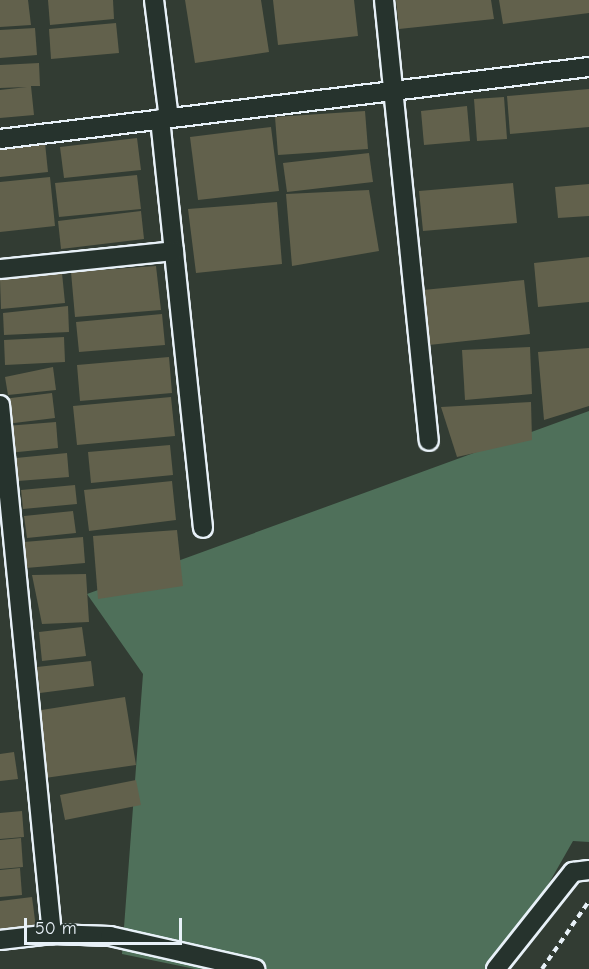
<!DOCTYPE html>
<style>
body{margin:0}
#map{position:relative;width:589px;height:969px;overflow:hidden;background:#323c33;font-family:"Comic Neue",sans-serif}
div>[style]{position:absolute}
.green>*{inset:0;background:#4f705a}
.building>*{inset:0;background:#62614c}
.path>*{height:4px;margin-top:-2px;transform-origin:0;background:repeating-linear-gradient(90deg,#e8f1f8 0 6px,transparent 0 10.5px)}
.roads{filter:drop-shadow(2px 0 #e8f1f8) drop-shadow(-2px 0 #e8f1f8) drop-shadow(0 2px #e8f1f8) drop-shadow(0 -2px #e8f1f8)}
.minor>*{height:18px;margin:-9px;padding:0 9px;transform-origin:9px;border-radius:9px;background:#26332d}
span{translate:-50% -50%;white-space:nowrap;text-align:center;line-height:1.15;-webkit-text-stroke:6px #26332d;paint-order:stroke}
.scale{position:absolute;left:24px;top:918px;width:158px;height:27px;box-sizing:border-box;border:3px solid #e8f1f8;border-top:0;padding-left:8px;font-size:18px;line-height:21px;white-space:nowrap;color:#e8f1f8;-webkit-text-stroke:4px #26332d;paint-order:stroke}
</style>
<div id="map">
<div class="green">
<div style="clip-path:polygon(589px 411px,589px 842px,573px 841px,500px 969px,195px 969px,122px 954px,143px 674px,87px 594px)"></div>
</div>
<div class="building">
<div style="clip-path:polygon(0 0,28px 0,31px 25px,0 27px)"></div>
<div style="clip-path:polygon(48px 0,113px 0,114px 19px,50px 25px)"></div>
<div style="clip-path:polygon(185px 0,261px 0,269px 52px,195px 63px)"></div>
<div style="clip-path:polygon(273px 0,354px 0,358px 36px,278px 45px)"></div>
<div style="clip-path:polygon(396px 0,491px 0,494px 19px,399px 29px)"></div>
<div style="clip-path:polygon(499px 0,589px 0,589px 13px,503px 24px)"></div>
<div style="clip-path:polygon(116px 23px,119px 53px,51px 59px,49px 29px)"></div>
<div style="clip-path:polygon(35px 28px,37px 55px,0 58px,0 30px)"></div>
<div style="clip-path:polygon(39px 63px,40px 86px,31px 86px,34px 115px,0 118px,0 90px,27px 87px,0 88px,0 65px)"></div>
<div style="clip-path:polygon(589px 89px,589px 127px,510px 134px,507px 96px)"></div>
<div style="clip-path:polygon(504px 97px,507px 139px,477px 141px,474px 99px)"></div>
<div style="clip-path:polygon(467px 106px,470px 141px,424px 145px,421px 111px)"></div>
<div style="clip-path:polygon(365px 111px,368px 149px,278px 155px,275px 117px)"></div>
<div style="clip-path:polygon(271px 127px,279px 191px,198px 200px,190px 137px)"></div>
<div style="clip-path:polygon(137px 138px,141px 170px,64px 178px,60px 147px)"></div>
<div style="clip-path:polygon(45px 143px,48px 172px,0 177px,0 148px)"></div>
<div style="clip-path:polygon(369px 153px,373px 182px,287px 192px,283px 163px)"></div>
<div style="clip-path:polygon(137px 175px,141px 209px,59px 217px,55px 183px)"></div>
<div style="clip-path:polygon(50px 177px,55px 226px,0 232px,0 182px)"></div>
<div style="clip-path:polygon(513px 183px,517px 223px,423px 231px,419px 191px)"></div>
<div style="clip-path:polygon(589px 184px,589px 216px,558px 218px,555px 187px)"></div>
<div style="clip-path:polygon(369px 190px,379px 251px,292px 266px,286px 194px)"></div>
<div style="clip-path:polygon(277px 202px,282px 264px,196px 273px,188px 209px)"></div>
<div style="clip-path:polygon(141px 211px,144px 239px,61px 249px,58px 221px)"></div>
<div style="clip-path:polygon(589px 257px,589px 302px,538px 307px,534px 263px)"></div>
<div style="clip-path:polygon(156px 266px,161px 310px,75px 317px,71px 272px)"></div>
<div style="clip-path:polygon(62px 273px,65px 303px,1px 309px,0 279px)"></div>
<div style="clip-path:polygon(524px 280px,530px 334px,429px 345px,423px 290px)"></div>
<div style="clip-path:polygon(68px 306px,69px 332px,4px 335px,3px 313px)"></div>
<div style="clip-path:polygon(162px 314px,165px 345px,79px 352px,76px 322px)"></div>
<div style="clip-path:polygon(64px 337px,65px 362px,5px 365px,4px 340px)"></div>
<div style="clip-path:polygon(530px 347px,532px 394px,465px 400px,462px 350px)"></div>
<div style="clip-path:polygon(589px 348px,589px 406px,544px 420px,538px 352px)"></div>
<div style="clip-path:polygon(169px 357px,172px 393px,80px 401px,77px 365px)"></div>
<div style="clip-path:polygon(53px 367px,56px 390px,8px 395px,5px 377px)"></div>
<div style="clip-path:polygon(52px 393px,55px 418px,6px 424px,3px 399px)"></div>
<div style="clip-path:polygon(171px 397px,175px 436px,77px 445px,73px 406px)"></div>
<div style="clip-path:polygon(531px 402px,532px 440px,457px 457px,441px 407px)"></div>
<div style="clip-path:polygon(56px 422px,58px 448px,8px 453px,6px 426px)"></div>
<div style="clip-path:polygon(170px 445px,173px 475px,91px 483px,88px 452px)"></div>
<div style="clip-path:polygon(67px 453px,69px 477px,18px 481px,16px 458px)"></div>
<div style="clip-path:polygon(172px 481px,176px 520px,89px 531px,84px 490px)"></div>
<div style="clip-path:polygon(75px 485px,77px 504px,23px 509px,21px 490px)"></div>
<div style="clip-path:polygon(73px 511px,76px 533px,27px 538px,24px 516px)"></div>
<div style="clip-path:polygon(177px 530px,183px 586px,98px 599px,93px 536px)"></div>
<div style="clip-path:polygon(83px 537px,85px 563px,26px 568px,24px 542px)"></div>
<div style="clip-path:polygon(86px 574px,89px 622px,42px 624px,32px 575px)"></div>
<div style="clip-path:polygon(82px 627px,86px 656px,42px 661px,39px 632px)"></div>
<div style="clip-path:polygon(91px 661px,94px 686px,40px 693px,37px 667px)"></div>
<div style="clip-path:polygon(125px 697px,136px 765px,45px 778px,35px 711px)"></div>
<div style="clip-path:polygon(14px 752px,18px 779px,0 781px,0 754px)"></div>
<div style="clip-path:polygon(136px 780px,141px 805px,65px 820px,60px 795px)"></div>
<div style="clip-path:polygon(22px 811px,24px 837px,0 839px,0 813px)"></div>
<div style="clip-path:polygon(21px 838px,23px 867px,0 869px,0 840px)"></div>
<div style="clip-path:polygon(20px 868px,22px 895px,0 897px,0 870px)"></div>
<div style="clip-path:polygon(32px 897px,36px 928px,0 931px,0 901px)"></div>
</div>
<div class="path">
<div style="left:542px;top:969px;width:83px;rotate:-55.3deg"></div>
</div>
<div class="roads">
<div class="minor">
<div style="left:154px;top:0;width:119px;rotate:82.8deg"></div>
<div style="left:384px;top:0;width:443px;rotate:84.2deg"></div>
<div style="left:160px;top:119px;width:411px;rotate:84deg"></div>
<div style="left:0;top:139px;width:593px;rotate:-6.97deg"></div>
<div style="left:0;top:269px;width:175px;rotate:-5.9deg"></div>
<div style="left:0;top:405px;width:532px;rotate:84.39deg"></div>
<div style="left:0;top:940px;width:52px;rotate:-6.6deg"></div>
<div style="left:52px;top:934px;width:58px;rotate:2deg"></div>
<div style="left:110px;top:936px;width:149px;rotate:12.8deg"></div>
<div style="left:496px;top:969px;width:124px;rotate:-51.6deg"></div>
<div style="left:573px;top:872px;width:16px;rotate:-7deg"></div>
</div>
</div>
<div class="scale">50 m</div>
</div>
